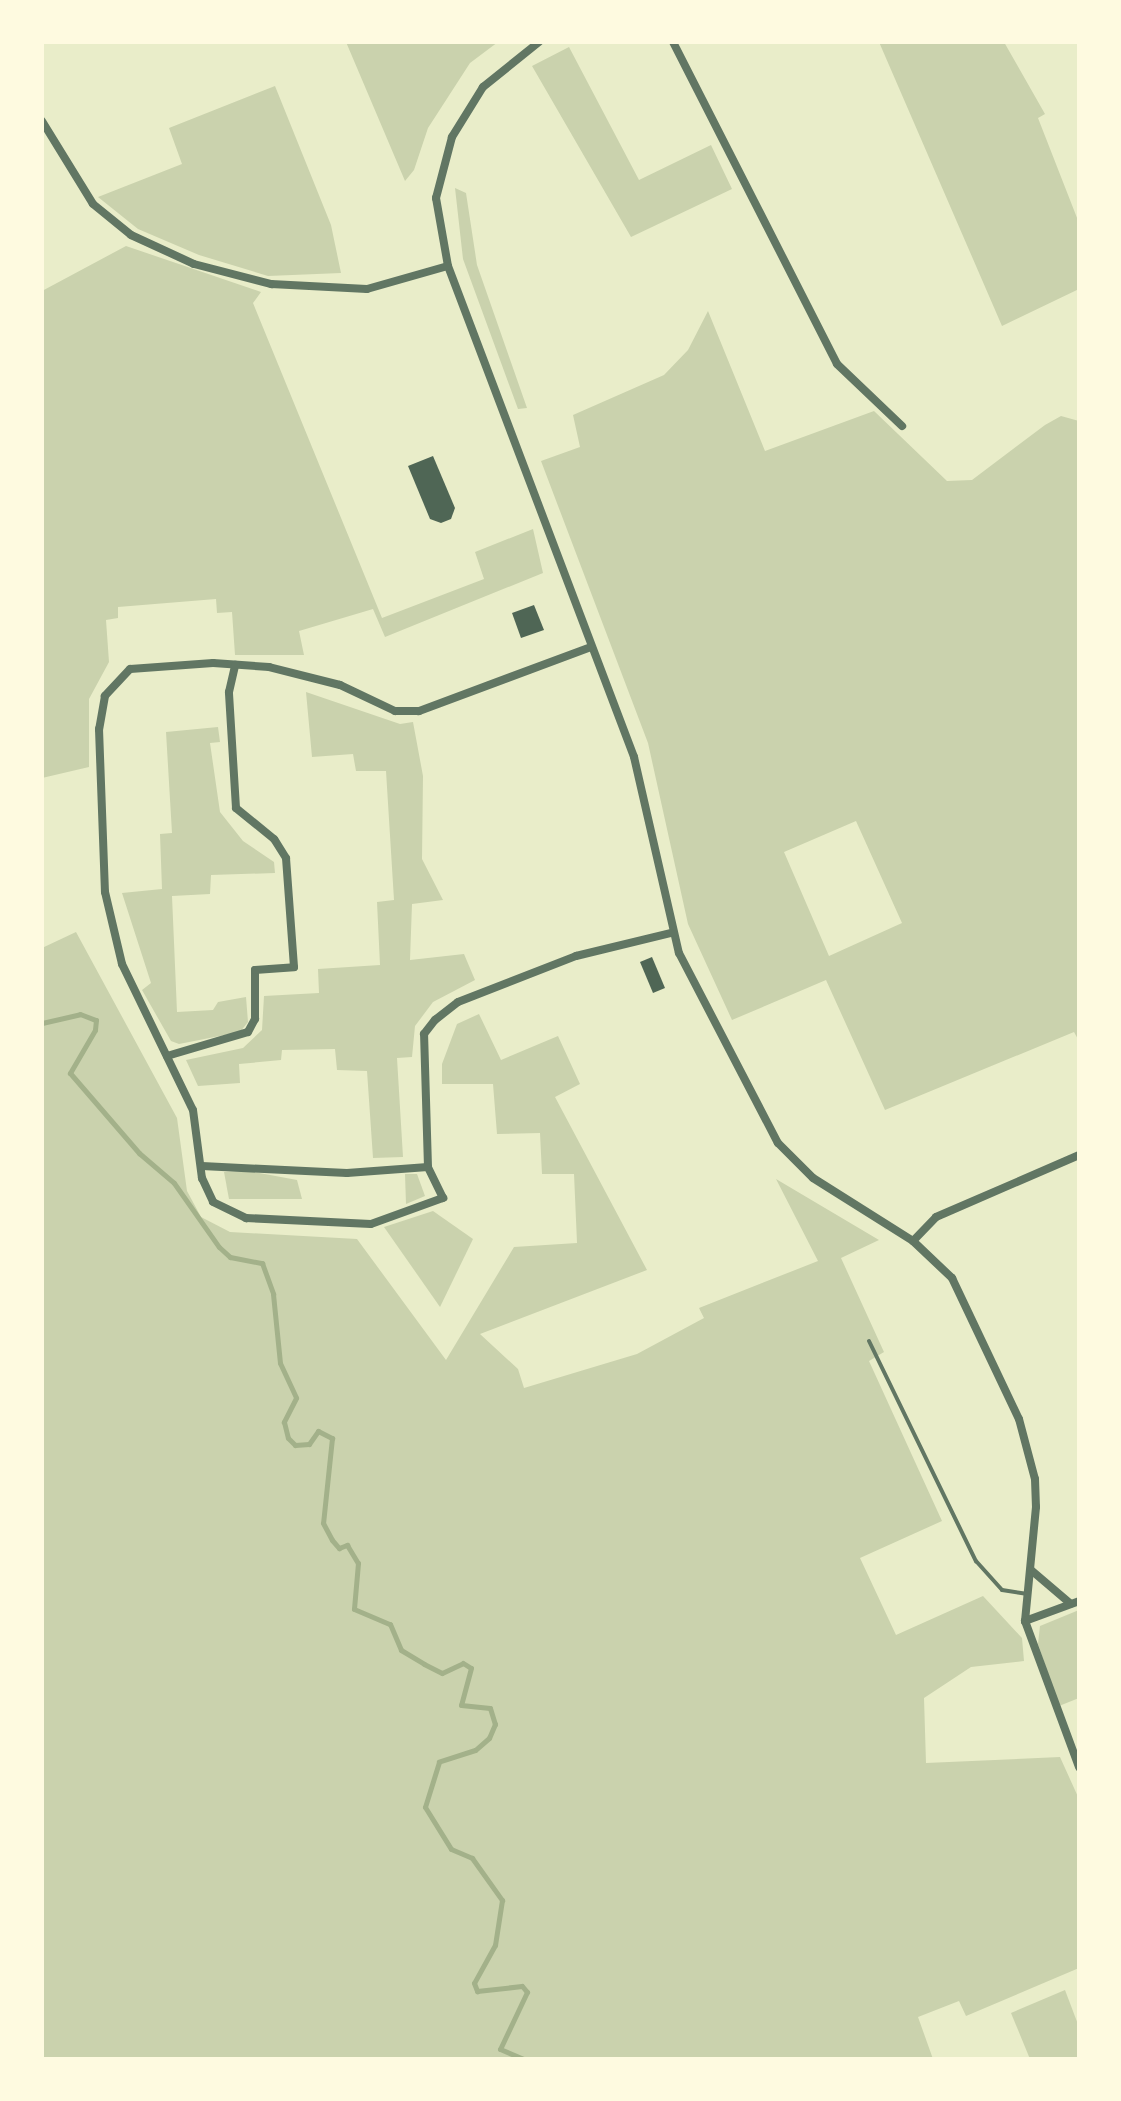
<!DOCTYPE html>
<style>
body{margin:0}
#map{position:relative;width:1121px;height:2101px;overflow:hidden;background:#e9edc9;font-family:"IBM Plex Sans",sans-serif}
div>[style]{position:absolute}
.green>*{inset:0;background:#cad2ad}
.stream>*{height:5px;margin:-2.5px;padding:0 2.5px;transform-origin:2.5px;border-radius:2.5px;background:#a3b18a}
.building>*{inset:0;background:#4f6655}
.service>*{height:4px;margin:-2px;padding:0 2px;transform-origin:2px;border-radius:2px;background:#617663}
.minor>*{height:8px;margin:-4px;padding:0 4px;transform-origin:4px;border-radius:4px;background:#617663}
span{translate:-50% -50%;white-space:nowrap;text-align:center;line-height:1.15;-webkit-text-stroke:6px #fefae0;paint-order:stroke}
.frame{position:absolute;inset:0;border:44px solid #fefae0;pointer-events:none}
</style>
<div id="map">
<div class="green">
<div style="clip-path:polygon(346px 42px,498px 42px,470px 63px,428px 128px,414px 170px,405px 181px)"></div>
<div style="clip-path:polygon(879px 42px,1004px 42px,1045px 114px,1038px 118px,1079px 223px,1079px 289px,1002px 326px)"></div>
<div style="clip-path:polygon(569px 47px,639px 180px,711px 145px,732px 189px,631px 237px,532px 66px)"></div>
<div style="clip-path:polygon(275px 86px,331px 225px,341px 273px,268px 276px,199px 255px,138px 229px,98px 197px,182px 164px,169px 128px)"></div>
<div style="clip-path:polygon(455px 188px,466px 193px,477px 265px,527px 408px,518px 409px,463px 259px)"></div>
<div style="clip-path:polygon(126px 246px,261px 292px,253px 303px,382px 618px,484px 579px,475px 552px,533px 529px,543px 573px,385px 637px,373px 609px,299px 631px,304px 655px,235px 655px,232px 612px,217px 613px,216px 599px,118px 607px,118px 618px,106px 620px,109px 662px,89px 699px,89px 767px,42px 778px,42px 291px)"></div>
<div style="clip-path:polygon(evenodd,708px 311px,765px 451px,874px 411px,947px 481px,972px 480px,1045px 425px,1061px 416px,1079px 421px,1079px 1041px,1074px 1032px,885px 1110px,826px 980px,732px 1020px,688px 924px,648px 743px,541px 461px,580px 447px,573px 415px,664px 375px,688px 350px,708px 311px,856px 821px,902px 923px,829px 956px,784px 852px,856px 821px)"></div>
<div style="clip-path:polygon(306px 692px,400px 724px,413px 722px,423px 776px,422px 859px,443px 900px,412px 904px,410px 960px,464px 954px,475px 980px,433px 1002px,415px 1026px,412px 1057px,397px 1058px,403px 1157px,373px 1158px,367px 1071px,337px 1070px,335px 1049px,282px 1050px,281px 1060px,239px 1064px,240px 1083px,198px 1086px,186px 1060px,243px 1048px,262px 1030px,264px 996px,319px 993px,318px 969px,380px 965px,377px 902px,394px 900px,386px 771px,356px 771px,353px 754px,312px 757px)"></div>
<div style="clip-path:polygon(218px 727px,220px 742px,210px 743px,220px 812px,243px 841px,274px 862px,275px 873px,211px 875px,210px 894px,172px 896px,177px 1012px,213px 1010px,218px 1002px,246px 997px,248px 1022px,240px 1032px,179px 1044px,171px 1041px,142px 990px,151px 983px,122px 893px,162px 889px,160px 834px,172px 833px,166px 732px)"></div>
<div style="clip-path:polygon(76px 932px,177px 1118px,187px 1191px,201px 1217px,230px 1232px,357px 1239px,446px 1360px,514px 1247px,577px 1243px,574px 1174px,542px 1174px,540px 1133px,497px 1134px,493px 1084px,442px 1084px,442px 1064px,457px 1024px,479px 1014px,501px 1060px,558px 1036px,580px 1084px,555px 1097px,647px 1270px,480px 1334px,518px 1369px,524px 1388px,637px 1354px,704px 1318px,699px 1308px,818px 1261px,776px 1179px,879px 1240px,841px 1258px,884px 1352px,869px 1361px,942px 1521px,860px 1558px,896px 1635px,983px 1596px,1022px 1638px,1024px 1661px,971px 1667px,924px 1698px,926px 1763px,1060px 1757px,1079px 1799px,1079px 1968px,966px 2016px,959px 2001px,918px 2017px,933px 2059px,42px 2059px,42px 948px)"></div>
<div style="clip-path:polygon(248px 1171px,297px 1180px,302px 1199px,229px 1199px,224px 1172px)"></div>
<div style="clip-path:polygon(405px 1174px,417px 1174px,425px 1196px,406px 1204px)"></div>
<div style="clip-path:polygon(433px 1211px,473px 1239px,440px 1307px,384px 1227px)"></div>
<div style="clip-path:polygon(1079px 1610px,1079px 1698px,1059px 1706px,1038px 1644px,1040px 1626px)"></div>
<div style="clip-path:polygon(1065px 1990px,1079px 2027px,1079px 2059px,1030px 2059px,1011px 2013px)"></div>
</div>
<div class="stream">
<div style="left:42px;top:1023px;width:39px;rotate:-13deg"></div>
<div style="left:80px;top:1014px;width:17px;rotate:21deg"></div>
<div style="left:96px;top:1020px;width:10px;rotate:96deg"></div>
<div style="left:95px;top:1030px;width:50px;rotate:120.2deg"></div>
<div style="left:70px;top:1073px;width:106px;rotate:49.2deg"></div>
<div style="left:139px;top:1153px;width:46px;rotate:40.6deg"></div>
<div style="left:174px;top:1183px;width:78px;rotate:54.9deg"></div>
<div style="left:219px;top:1247px;width:15px;rotate:42deg"></div>
<div style="left:230px;top:1257px;width:33px;rotate:11deg"></div>
<div style="left:262px;top:1263px;width:33px;rotate:70deg"></div>
<div style="left:273px;top:1294px;width:69px;rotate:84.2deg"></div>
<div style="left:280px;top:1363px;width:38px;rotate:65deg"></div>
<div style="left:296px;top:1398px;width:27px;rotate:117deg"></div>
<div style="left:284px;top:1422px;width:16px;rotate:76deg"></div>
<div style="left:288px;top:1438px;width:10px;rotate:45deg"></div>
<div style="left:295px;top:1445px;width:14px;rotate:-4deg"></div>
<div style="left:309px;top:1444px;width:16px;rotate:-55deg"></div>
<div style="left:318px;top:1431px;width:16px;rotate:27deg"></div>
<div style="left:332px;top:1438px;width:85px;rotate:96deg"></div>
<div style="left:323px;top:1523px;width:19px;rotate:62deg"></div>
<div style="left:332px;top:1540px;width:11px;rotate:49deg"></div>
<div style="left:339px;top:1548px;width:9px;rotate:-21deg"></div>
<div style="left:347px;top:1545px;width:21px;rotate:59deg"></div>
<div style="left:358px;top:1563px;width:46px;rotate:95deg"></div>
<div style="left:354px;top:1609px;width:39px;rotate:23deg"></div>
<div style="left:390px;top:1624px;width:28px;rotate:67deg"></div>
<div style="left:401px;top:1650px;width:27px;rotate:31deg"></div>
<div style="left:424px;top:1664px;width:20px;rotate:27deg"></div>
<div style="left:442px;top:1673px;width:23px;rotate:-25deg"></div>
<div style="left:463px;top:1663px;width:9px;rotate:32deg"></div>
<div style="left:471px;top:1668px;width:38px;rotate:105deg"></div>
<div style="left:461px;top:1705px;width:29px;rotate:6deg"></div>
<div style="left:490px;top:1708px;width:17px;rotate:73deg"></div>
<div style="left:495px;top:1724px;width:15px;rotate:113deg"></div>
<div style="left:489px;top:1738px;width:18px;rotate:139deg"></div>
<div style="left:475px;top:1750px;width:38px;rotate:162deg"></div>
<div style="left:439px;top:1762px;width:47px;rotate:107.3deg"></div>
<div style="left:425px;top:1807px;width:49px;rotate:58.2deg"></div>
<div style="left:451px;top:1849px;width:23px;rotate:23deg"></div>
<div style="left:472px;top:1858px;width:52px;rotate:54.5deg"></div>
<div style="left:502px;top:1900px;width:46px;rotate:98.8deg"></div>
<div style="left:495px;top:1945px;width:43px;rotate:118.9deg"></div>
<div style="left:474px;top:1983px;width:9px;rotate:69deg"></div>
<div style="left:477px;top:1991px;width:45px;rotate:-6.3deg"></div>
<div style="left:522px;top:1986px;width:8px;rotate:50deg"></div>
<div style="left:527px;top:1992px;width:63px;rotate:115.3deg"></div>
<div style="left:500px;top:2049px;width:25px;rotate:23deg"></div>
</div>
<div class="building">
<div style="clip-path:polygon(433px 456px,455px 508px,451px 519px,441px 523px,430px 519px,408px 466px)"></div>
<div style="clip-path:polygon(534px 605px,544px 630px,521px 638px,512px 613px)"></div>
<div style="clip-path:polygon(652px 957px,665px 988px,653px 993px,640px 962px)"></div>
</div>
<div class="service">
<div style="left:869px;top:1341px;width:245px;rotate:64.1deg"></div>
<div style="left:976px;top:1561px;width:39px;rotate:48deg"></div>
<div style="left:1002px;top:1590px;width:26px;rotate:9deg"></div>
</div>
<div class="minor">
<div style="left:539px;top:42px;width:72px;rotate:141.2deg"></div>
<div style="left:483px;top:87px;width:59px;rotate:121.8deg"></div>
<div style="left:452px;top:137px;width:63px;rotate:104.7deg"></div>
<div style="left:436px;top:198px;width:69px;rotate:80deg"></div>
<div style="left:448px;top:266px;width:525px;rotate:69.25deg"></div>
<div style="left:634px;top:757px;width:201px;rotate:77.1deg"></div>
<div style="left:679px;top:953px;width:214px;rotate:62.5deg"></div>
<div style="left:778px;top:1143px;width:49px;rotate:45deg"></div>
<div style="left:813px;top:1178px;width:118px;rotate:32.2deg"></div>
<div style="left:913px;top:1241px;width:54px;rotate:43.5deg"></div>
<div style="left:952px;top:1278px;width:156px;rotate:64.6deg"></div>
<div style="left:1019px;top:1419px;width:62px;rotate:75.1deg"></div>
<div style="left:1035px;top:1479px;width:28px;rotate:88deg"></div>
<div style="left:1036px;top:1507px;width:115px;rotate:95.5deg"></div>
<div style="left:1025px;top:1621px;width:156px;rotate:69.7deg"></div>
<div style="left:673px;top:42px;width:361px;rotate:63deg"></div>
<div style="left:837px;top:364px;width:90px;rotate:43.6deg"></div>
<div style="left:42px;top:121px;width:97px;rotate:58.4deg"></div>
<div style="left:93px;top:204px;width:49px;rotate:39.2deg"></div>
<div style="left:131px;top:235px;width:69px;rotate:24.7deg"></div>
<div style="left:194px;top:264px;width:80px;rotate:14.6deg"></div>
<div style="left:271px;top:284px;width:96px;rotate:3deg"></div>
<div style="left:367px;top:289px;width:84px;rotate:-15.9deg"></div>
<div style="left:591px;top:647px;width:184px;rotate:159.6deg"></div>
<div style="left:419px;top:711px;width:24px;rotate:180deg"></div>
<div style="left:395px;top:711px;width:61px;rotate:-154.7deg"></div>
<div style="left:340px;top:685px;width:73px;rotate:-165.8deg"></div>
<div style="left:269px;top:667px;width:56px;rotate:-175.9deg"></div>
<div style="left:213px;top:663px;width:83px;rotate:175.9deg"></div>
<div style="left:130px;top:669px;width:37px;rotate:133deg"></div>
<div style="left:105px;top:696px;width:34px;rotate:100deg"></div>
<div style="left:99px;top:729px;width:163px;rotate:87.9deg"></div>
<div style="left:105px;top:892px;width:74px;rotate:76.7deg"></div>
<div style="left:122px;top:964px;width:162px;rotate:64.1deg"></div>
<div style="left:193px;top:1110px;width:69px;rotate:82.5deg"></div>
<div style="left:202px;top:1178px;width:26px;rotate:65deg"></div>
<div style="left:213px;top:1202px;width:37px;rotate:26deg"></div>
<div style="left:246px;top:1218px;width:125px;rotate:2.7deg"></div>
<div style="left:371px;top:1224px;width:77px;rotate:-19.9deg"></div>
<div style="left:443px;top:1198px;width:34px;rotate:-116deg"></div>
<div style="left:428px;top:1167px;width:133px;rotate:-91.7deg"></div>
<div style="left:424px;top:1034px;width:18px;rotate:-52deg"></div>
<div style="left:435px;top:1020px;width:29px;rotate:-38deg"></div>
<div style="left:458px;top:1002px;width:127px;rotate:-21.3deg"></div>
<div style="left:576px;top:956px;width:97px;rotate:-13.7deg"></div>
<div style="left:167px;top:1056px;width:84px;rotate:-16.5deg"></div>
<div style="left:248px;top:1032px;width:15px;rotate:-62deg"></div>
<div style="left:255px;top:1019px;width:49px;rotate:-90deg"></div>
<div style="left:255px;top:970px;width:39px;rotate:-4deg"></div>
<div style="left:294px;top:967px;width:109px;rotate:-94.2deg"></div>
<div style="left:286px;top:858px;width:22px;rotate:-122deg"></div>
<div style="left:274px;top:839px;width:49px;rotate:-140.8deg"></div>
<div style="left:236px;top:808px;width:116px;rotate:-93.5deg"></div>
<div style="left:229px;top:692px;width:28px;rotate:-77deg"></div>
<div style="left:202px;top:1166px;width:145px;rotate:2.8deg"></div>
<div style="left:347px;top:1173px;width:81px;rotate:-4.2deg"></div>
<div style="left:913px;top:1241px;width:33px;rotate:-46deg"></div>
<div style="left:936px;top:1217px;width:156px;rotate:-23.4deg"></div>
<div style="left:1031px;top:1570px;width:52px;rotate:40.4deg"></div>
<div style="left:1025px;top:1621px;width:58px;rotate:-20.3deg"></div>
</div>
<div class="frame"></div>
</div>
